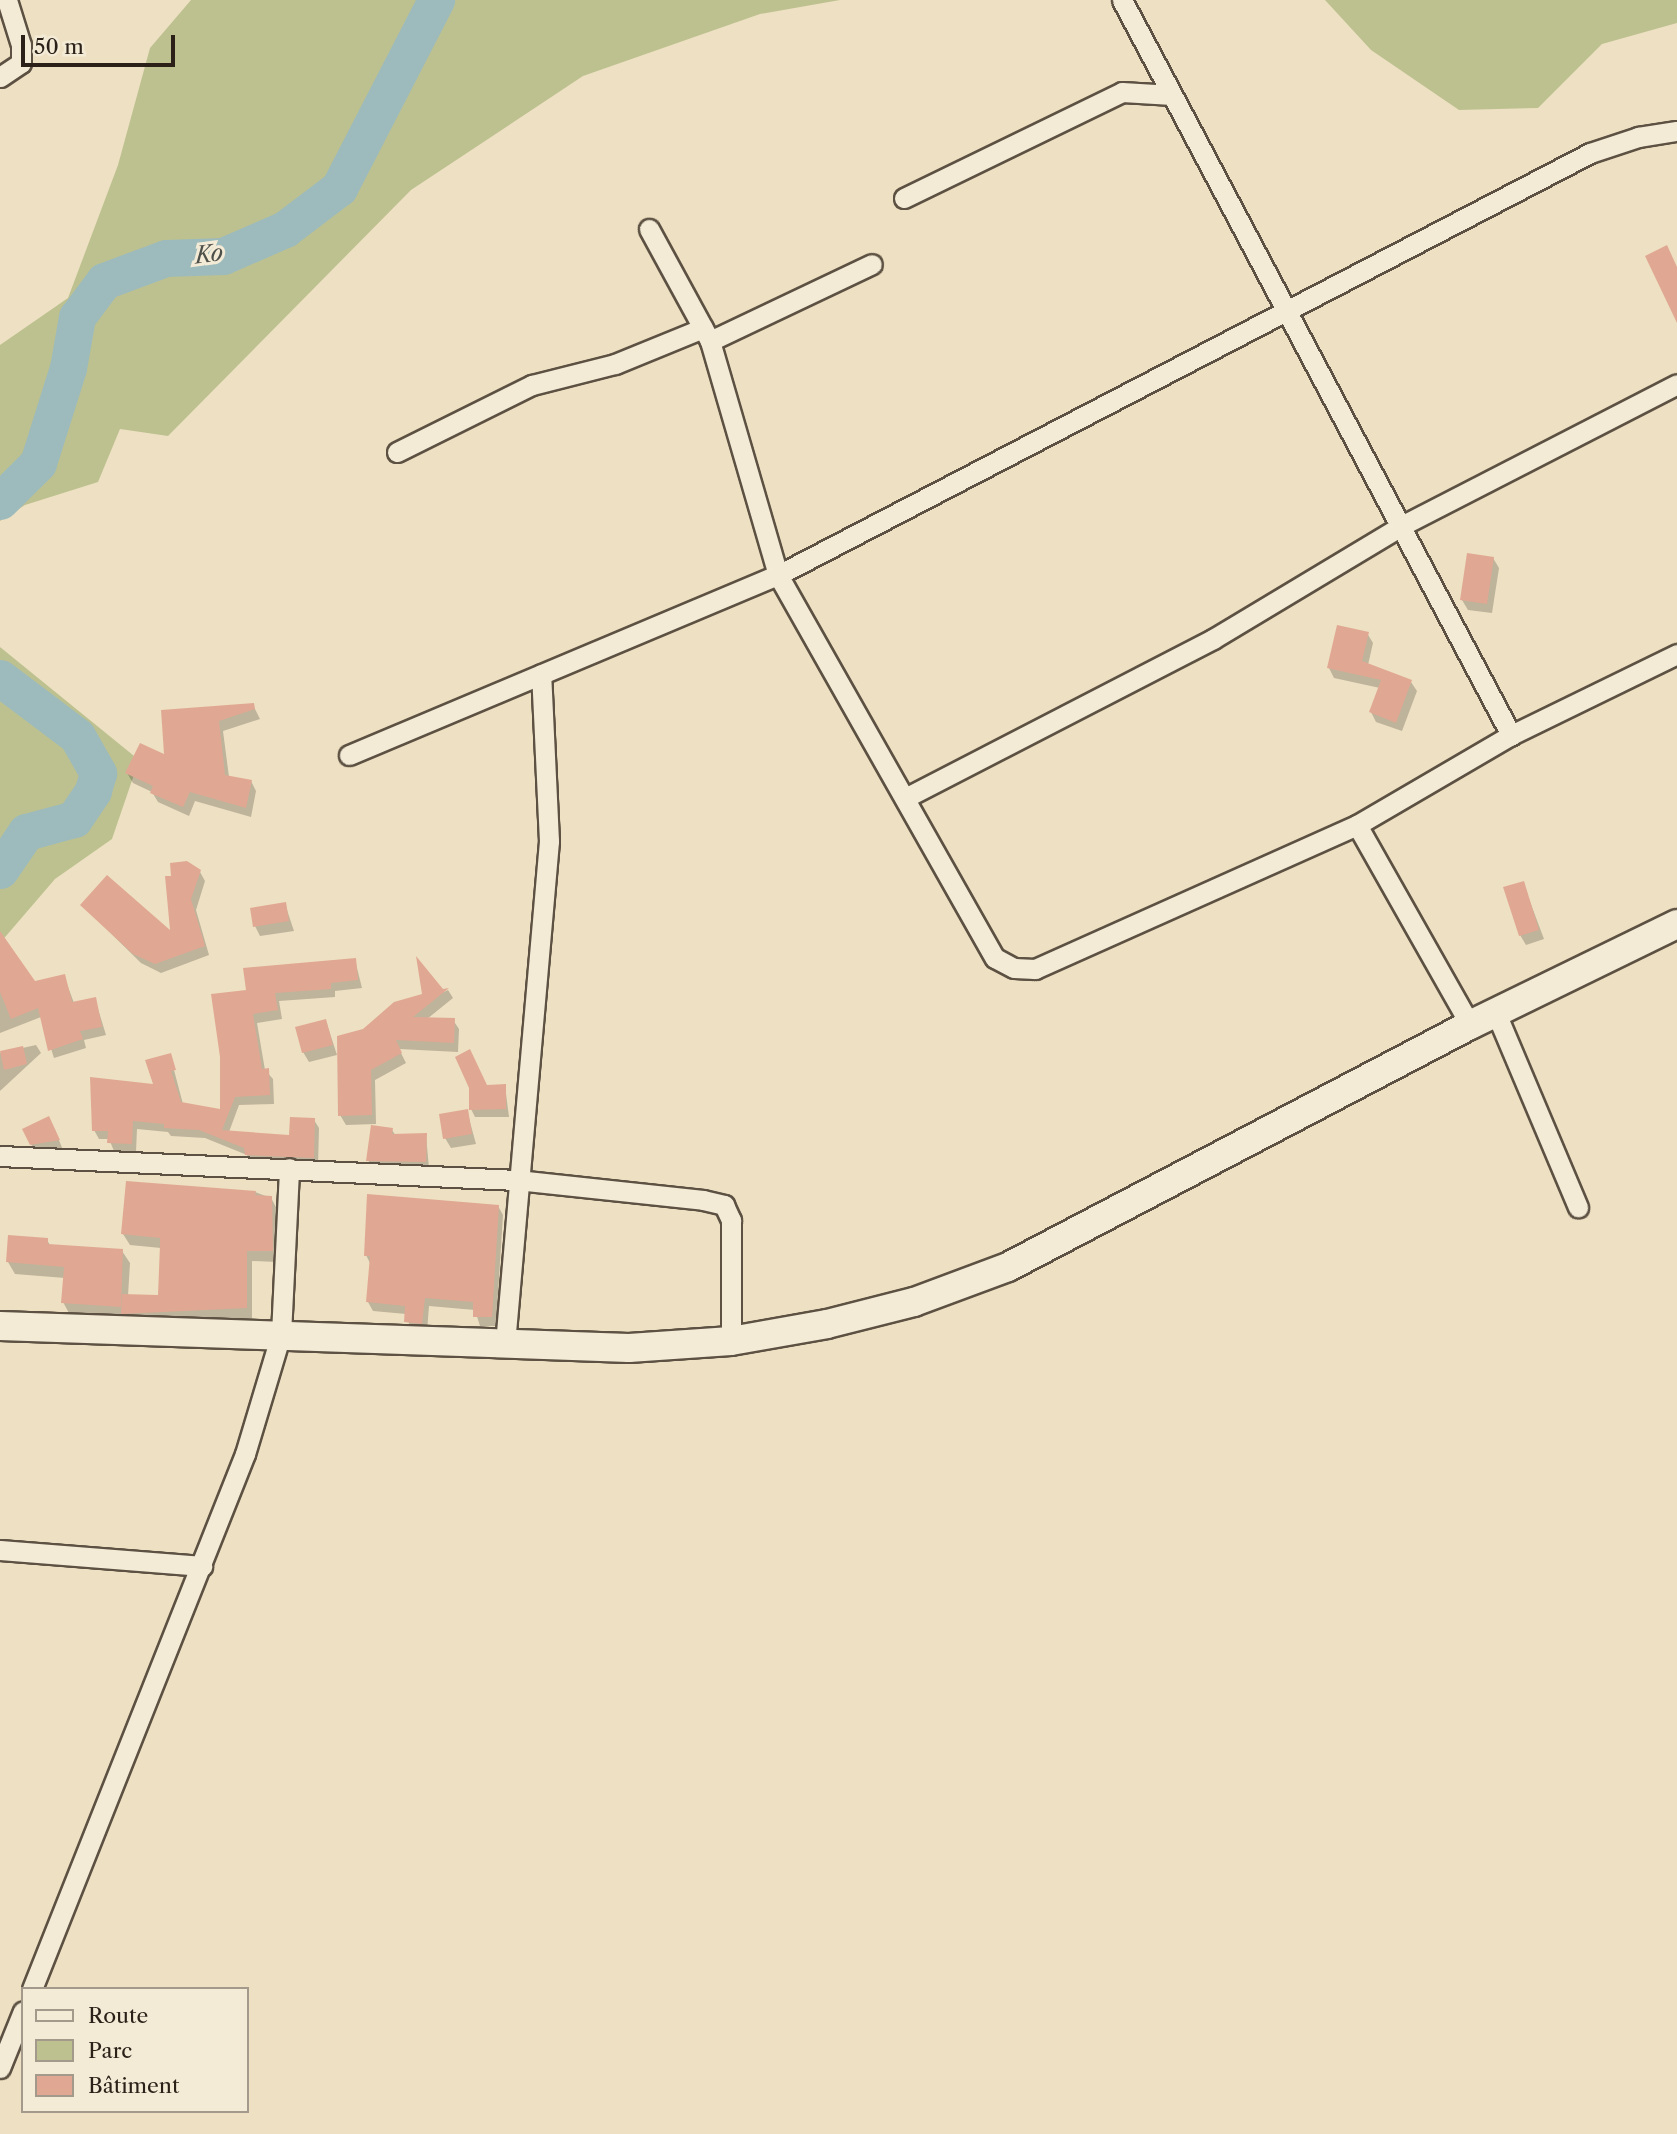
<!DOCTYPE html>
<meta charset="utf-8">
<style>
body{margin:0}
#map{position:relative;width:1677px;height:2134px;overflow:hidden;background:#eee0c2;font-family:"Libre Caslon Text",serif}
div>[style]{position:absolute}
.green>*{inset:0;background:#bdc190}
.shadow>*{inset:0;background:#0003}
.river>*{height:37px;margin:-18.5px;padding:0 18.5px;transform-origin:18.5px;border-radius:18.5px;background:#9dbbbc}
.building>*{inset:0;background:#e0a893}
.roads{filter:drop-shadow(2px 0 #5c5142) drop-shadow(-2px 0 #5c5142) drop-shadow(0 2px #5c5142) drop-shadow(0 -2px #5c5142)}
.street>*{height:19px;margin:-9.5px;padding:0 9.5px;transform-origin:9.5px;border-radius:9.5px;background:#f4ebd7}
.secondary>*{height:28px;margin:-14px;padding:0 14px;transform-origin:14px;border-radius:14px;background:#f4ebd7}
span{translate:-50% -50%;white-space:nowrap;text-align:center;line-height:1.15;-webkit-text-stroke:6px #f4ebd7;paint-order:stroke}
.water-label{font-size:23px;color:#4d4f49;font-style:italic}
.legend{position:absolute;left:21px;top:1987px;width:228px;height:126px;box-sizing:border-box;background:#f4ebd7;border:2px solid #a49a8b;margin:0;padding:9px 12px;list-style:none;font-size:21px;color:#2b2118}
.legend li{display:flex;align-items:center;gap:14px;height:35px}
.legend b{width:35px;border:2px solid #a49a8b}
.scale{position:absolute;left:21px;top:35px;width:154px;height:32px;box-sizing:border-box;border:4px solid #2b2118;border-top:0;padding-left:9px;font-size:21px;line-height:24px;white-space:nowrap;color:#2b2118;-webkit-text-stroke:5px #f4ebd7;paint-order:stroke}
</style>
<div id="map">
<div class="green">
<div style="clip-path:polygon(191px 0,840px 0,760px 14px,583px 76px,411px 190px,168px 436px,120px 429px,98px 482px,25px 505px,0 521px,0 345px,68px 298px,118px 165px,150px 48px)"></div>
<div style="clip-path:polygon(1325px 0,1677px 0,1677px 23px,1602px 44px,1538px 108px,1459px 110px,1371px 50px)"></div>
<div style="clip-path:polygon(0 647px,139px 760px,112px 839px,55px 879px,0 943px)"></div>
</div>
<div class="shadow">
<div style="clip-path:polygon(1493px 558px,1499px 568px,1492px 613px,1468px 610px,1462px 600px)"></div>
<div style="clip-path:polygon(1367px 633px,1373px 643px,1368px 665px,1411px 682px,1417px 691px,1402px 731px,1376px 722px,1371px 712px,1380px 688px,1334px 678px,1329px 668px)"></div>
<div style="clip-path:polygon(253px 705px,260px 719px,223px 731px,229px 777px,251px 781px,256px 791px,251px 817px,195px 801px,189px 816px,158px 802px,152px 792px,133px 783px,127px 773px,165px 757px,163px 712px)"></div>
<div style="clip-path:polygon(200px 872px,205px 881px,196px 910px,209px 955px,161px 973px,141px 963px,82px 905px,172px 934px)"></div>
<div style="clip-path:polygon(1523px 883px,1544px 939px,1526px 945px,1520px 935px)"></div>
<div style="clip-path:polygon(285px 904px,294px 931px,260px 936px,255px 926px)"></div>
<div style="clip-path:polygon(0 937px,35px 983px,64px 976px,74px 1003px,95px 999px,106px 1035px,84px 1040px,86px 1048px,54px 1058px,41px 1017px,0 1033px)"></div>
<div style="clip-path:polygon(355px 960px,362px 988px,335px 991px,335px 997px,279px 1001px,282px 1019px,257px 1023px,265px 1070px,273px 1079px,274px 1104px,239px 1105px,229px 1132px,291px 1137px,314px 1120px,319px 1128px,318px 1166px,252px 1163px,247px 1155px,205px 1138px,171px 1136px,168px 1132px,137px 1129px,136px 1152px,114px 1151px,109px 1139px,99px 1139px,94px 1130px,155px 1086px,170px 1055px,183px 1104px,222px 1111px,248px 991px)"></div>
<div style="clip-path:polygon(448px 990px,453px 998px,427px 1019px,453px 1020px,459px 1029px,458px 1052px,399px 1049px,406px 1063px,375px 1080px,376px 1124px,346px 1125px,340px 1115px,364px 1031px)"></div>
<div style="clip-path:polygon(326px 1021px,337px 1055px,309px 1062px,303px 1052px)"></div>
<div style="clip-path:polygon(36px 1045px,41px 1053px,0 1091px,0 1053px)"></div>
<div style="clip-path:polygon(505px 1086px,509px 1117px,475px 1117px,471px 1109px)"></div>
<div style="clip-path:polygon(467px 1111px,476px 1144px,451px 1148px,445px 1138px)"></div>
<div style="clip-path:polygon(54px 1128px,63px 1150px,37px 1154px,31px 1144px)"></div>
<div style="clip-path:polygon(392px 1130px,396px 1136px,426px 1135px,429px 1168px,372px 1167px,368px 1160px)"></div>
<div style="clip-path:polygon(255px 1192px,271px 1198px,277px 1209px,278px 1262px,252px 1261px,252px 1318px,129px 1324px,70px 1315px,63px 1302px,65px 1278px,15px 1274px,8px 1262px,47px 1240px,50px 1245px,122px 1251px,130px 1263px,128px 1296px,159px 1297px,161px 1248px,130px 1245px,123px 1234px)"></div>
<div style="clip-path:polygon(498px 1206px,503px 1215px,496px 1326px,480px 1326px,475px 1310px,429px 1306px,427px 1332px,411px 1330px,406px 1314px,373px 1311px,368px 1302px,371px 1265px,366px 1255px)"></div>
</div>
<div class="river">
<div style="left:0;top:501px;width:54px;rotate:-45deg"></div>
<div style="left:38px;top:463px;width:100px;rotate:-72.5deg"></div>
<div style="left:68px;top:368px;width:52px;rotate:-80deg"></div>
<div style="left:77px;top:317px;width:45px;rotate:-53.1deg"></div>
<div style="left:104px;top:281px;width:66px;rotate:-20.4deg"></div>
<div style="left:166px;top:258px;width:57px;rotate:-2deg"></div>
<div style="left:223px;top:256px;width:68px;rotate:-23.5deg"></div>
<div style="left:285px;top:229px;width:68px;rotate:-37.2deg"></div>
<div style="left:339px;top:188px;width:212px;rotate:-62.7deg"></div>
<div style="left:0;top:678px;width:96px;rotate:37deg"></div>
<div style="left:77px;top:736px;width:43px;rotate:60.4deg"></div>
<div style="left:98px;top:773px;width:19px;rotate:106deg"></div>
<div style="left:93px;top:791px;width:34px;rotate:124deg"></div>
<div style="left:74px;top:819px;width:50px;rotate:164.8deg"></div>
<div style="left:26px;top:832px;width:46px;rotate:124.4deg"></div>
</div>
<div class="building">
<div style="clip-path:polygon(1667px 245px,1677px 267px,1677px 323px,1645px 256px)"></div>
<div style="clip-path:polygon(1467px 553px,1494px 557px,1487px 604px,1460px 600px)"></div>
<div style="clip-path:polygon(1337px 625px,1369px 632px,1362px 661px,1412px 680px,1396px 723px,1369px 712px,1381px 680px,1327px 668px)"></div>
<div style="clip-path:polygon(254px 703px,255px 709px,219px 721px,225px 775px,252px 780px,246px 808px,190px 792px,183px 807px,150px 793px,153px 786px,125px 773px,140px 743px,164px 754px,161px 710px)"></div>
<div style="clip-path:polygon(187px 861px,201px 870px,191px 899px,205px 946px,155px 964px,133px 954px,80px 905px,107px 875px,170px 930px,165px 876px,171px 876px,170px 863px)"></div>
<div style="clip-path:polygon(1524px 881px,1539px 930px,1519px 936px,1503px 887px)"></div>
<div style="clip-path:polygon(286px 902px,289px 921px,253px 927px,250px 908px)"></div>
<div style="clip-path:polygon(0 931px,35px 981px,65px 974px,72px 1002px,96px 997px,102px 1027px,80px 1031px,83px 1039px,48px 1051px,38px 1008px,11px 1019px,0 992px)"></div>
<div style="clip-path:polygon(416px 956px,443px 989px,449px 988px,413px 1017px,455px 1018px,454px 1043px,396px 1040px,402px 1053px,371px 1070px,372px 1115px,338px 1116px,337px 1036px,363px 1029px,394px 1002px,422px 994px)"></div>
<div style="clip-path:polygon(356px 958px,358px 980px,331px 983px,331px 989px,275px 993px,278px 1010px,253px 1014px,262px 1069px,269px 1068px,270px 1095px,235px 1097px,222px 1130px,289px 1135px,290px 1117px,315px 1118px,314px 1158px,245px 1155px,244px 1148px,199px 1130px,164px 1128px,164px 1124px,133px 1121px,132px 1144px,107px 1143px,108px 1131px,92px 1131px,90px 1077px,153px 1084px,145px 1060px,171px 1053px,176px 1070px,171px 1071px,181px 1102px,220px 1109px,220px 1057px,211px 994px,246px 990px,243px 968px)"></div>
<div style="clip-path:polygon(326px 1019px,333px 1045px,302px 1053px,295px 1027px)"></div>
<div style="clip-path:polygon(23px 1046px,27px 1064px,4px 1070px,0 1051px)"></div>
<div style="clip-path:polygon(470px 1049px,487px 1085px,506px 1084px,506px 1109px,469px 1110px,469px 1088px,455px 1057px)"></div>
<div style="clip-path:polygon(468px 1109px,472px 1134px,443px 1139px,439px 1114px)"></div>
<div style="clip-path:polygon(49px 1116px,60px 1140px,30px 1145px,22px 1129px)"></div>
<div style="clip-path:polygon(371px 1125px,393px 1128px,392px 1134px,427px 1133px,426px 1162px,366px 1161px)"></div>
<div style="clip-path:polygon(126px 1181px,256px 1191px,255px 1195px,272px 1196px,273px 1251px,247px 1251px,247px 1308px,121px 1314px,122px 1294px,158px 1295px,160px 1245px,160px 1238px,121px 1234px)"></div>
<div style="clip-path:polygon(367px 1194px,499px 1205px,492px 1317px,473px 1317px,473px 1302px,425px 1298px,422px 1324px,404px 1322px,405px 1306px,366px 1302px,370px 1256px,364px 1256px)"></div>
<div style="clip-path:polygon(8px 1235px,48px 1238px,48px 1244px,123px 1249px,121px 1307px,61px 1303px,64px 1267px,6px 1262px)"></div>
</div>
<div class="roads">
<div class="street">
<div style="left:1122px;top:0;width:832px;rotate:62.11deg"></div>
<div style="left:0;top:77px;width:25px;rotate:-34deg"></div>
<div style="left:21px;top:63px;width:18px;rotate:-90deg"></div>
<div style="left:21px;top:45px;width:47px;rotate:-107.3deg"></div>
<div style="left:904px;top:198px;width:242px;rotate:-25.9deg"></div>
<div style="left:1122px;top:92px;width:50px;rotate:3.4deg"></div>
<div style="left:649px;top:229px;width:128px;rotate:61.4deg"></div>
<div style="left:710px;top:341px;width:244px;rotate:73.8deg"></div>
<div style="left:778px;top:575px;width:440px;rotate:60.5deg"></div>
<div style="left:995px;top:958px;width:21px;rotate:28deg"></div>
<div style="left:1014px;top:968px;width:21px;rotate:3deg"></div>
<div style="left:1035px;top:969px;width:353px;rotate:-24.1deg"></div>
<div style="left:1357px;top:825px;width:178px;rotate:-30.3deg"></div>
<div style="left:1511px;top:735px;width:185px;rotate:-26deg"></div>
<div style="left:710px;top:341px;width:179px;rotate:-25.4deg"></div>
<div style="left:397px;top:452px;width:151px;rotate:-26.4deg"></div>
<div style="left:532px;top:385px;width:86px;rotate:-14.2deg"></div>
<div style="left:615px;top:364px;width:95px;rotate:-22.2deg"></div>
<div style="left:349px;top:755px;width:465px;rotate:-22.8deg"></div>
<div style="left:778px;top:575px;width:915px;rotate:-27.46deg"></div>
<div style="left:1590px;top:153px;width:51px;rotate:-18.4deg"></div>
<div style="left:1638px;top:137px;width:39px;rotate:-9deg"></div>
<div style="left:905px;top:798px;width:347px;rotate:-27.3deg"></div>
<div style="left:1213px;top:639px;width:219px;rotate:-31deg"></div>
<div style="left:1401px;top:526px;width:310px;rotate:-27.2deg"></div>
<div style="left:1357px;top:825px;width:230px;rotate:60.5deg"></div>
<div style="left:1496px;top:1013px;width:211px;rotate:67.1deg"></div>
<div style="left:0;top:1156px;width:518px;rotate:2.66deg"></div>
<div style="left:517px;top:1180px;width:187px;rotate:6.1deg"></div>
<div style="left:703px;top:1200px;width:22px;rotate:13deg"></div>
<div style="left:724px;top:1205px;width:17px;rotate:65deg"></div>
<div style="left:731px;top:1220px;width:121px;rotate:90deg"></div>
<div style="left:505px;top:1344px;width:505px;rotate:-85deg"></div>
<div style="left:549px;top:841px;width:167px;rotate:-92.7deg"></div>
<div style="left:0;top:1550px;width:203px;rotate:4.5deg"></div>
<div style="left:32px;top:1989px;width:576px;rotate:-68.29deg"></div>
<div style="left:245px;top:1454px;width:125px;rotate:-73.3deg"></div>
<div style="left:281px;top:1334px;width:166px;rotate:-87.2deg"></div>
<div style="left:0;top:2068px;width:61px;rotate:-68deg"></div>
</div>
<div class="secondary">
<div style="left:0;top:1326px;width:629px;rotate:2deg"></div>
<div style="left:629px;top:1348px;width:102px;rotate:-3.9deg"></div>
<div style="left:731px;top:1341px;width:97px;rotate:-10deg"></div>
<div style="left:827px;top:1324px;width:90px;rotate:-14.2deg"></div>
<div style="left:914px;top:1302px;width:100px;rotate:-20.4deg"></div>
<div style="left:1008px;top:1267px;width:522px;rotate:-27.65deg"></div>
<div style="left:1470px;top:1025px;width:230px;rotate:-26deg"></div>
</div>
</div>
<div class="water-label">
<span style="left:209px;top:254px;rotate:-7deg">Ko</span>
</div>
<ul class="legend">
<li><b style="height:9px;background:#f4ebd7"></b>Route</li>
<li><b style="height:19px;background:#bdc190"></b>Parc</li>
<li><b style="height:19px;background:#e0a893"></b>Bâtiment</li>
</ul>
<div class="scale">50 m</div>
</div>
